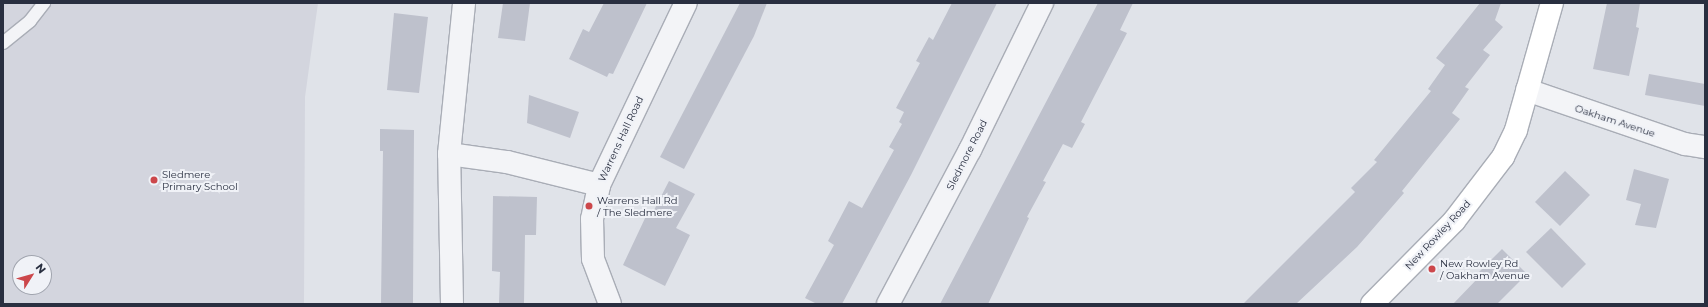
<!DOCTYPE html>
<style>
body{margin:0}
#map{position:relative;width:1708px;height:307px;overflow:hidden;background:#e0e3e9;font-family:Montserrat,sans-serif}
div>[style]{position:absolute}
.built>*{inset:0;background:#d3d5de}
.building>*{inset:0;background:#bec1cc}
.roads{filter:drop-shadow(1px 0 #a9adb6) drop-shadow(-1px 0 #a9adb6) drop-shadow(0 1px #a9adb6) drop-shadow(0 -1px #a9adb6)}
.service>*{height:12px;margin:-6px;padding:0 6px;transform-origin:6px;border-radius:6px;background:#f3f4f7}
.minor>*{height:22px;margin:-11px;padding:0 11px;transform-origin:11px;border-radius:11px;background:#f3f4f7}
.secondary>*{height:22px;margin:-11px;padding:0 11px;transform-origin:11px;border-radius:11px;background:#fff}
.dots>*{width:11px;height:11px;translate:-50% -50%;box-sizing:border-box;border:2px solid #f0f2f7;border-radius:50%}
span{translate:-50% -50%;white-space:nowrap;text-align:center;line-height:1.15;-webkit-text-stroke:4px #f0f2f7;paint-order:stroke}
.street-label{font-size:10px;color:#292f40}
.poi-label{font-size:10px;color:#292f40}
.left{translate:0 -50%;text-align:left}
.frame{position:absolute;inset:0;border:4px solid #292f40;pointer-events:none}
.north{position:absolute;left:12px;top:255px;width:40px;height:40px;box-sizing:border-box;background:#f0f2f7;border:1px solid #a0a4ae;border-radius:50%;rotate:53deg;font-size:11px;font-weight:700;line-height:16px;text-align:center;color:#292f40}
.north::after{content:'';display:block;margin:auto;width:14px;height:18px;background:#cc474b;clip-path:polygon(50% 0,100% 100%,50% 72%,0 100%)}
</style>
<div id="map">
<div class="built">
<div style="clip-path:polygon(evenodd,3px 3px,318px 3px,305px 97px,304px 304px,3px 304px,3px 3px,20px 263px,44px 263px,44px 287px,20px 287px,20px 263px)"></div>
</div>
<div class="building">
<div style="clip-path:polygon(503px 3px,530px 3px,525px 41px,498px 38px)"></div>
<div style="clip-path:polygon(604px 3px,647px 3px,613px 74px,609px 73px,607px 77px,569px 59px,583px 29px,589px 32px)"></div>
<div style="clip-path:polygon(740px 3px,767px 3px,754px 36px,684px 169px,660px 157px)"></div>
<div style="clip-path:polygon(952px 3px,997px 3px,911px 175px,842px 304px,817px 304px,805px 298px,834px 245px,828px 241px,849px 201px,862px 208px,894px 150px,889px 147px,902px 124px,899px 122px,904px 112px,896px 108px,920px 63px,916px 61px,929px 37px,933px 40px)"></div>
<div style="clip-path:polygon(1098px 3px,1133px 3px,1120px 30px,1127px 33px,1081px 122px,1085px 124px,1072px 148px,1063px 144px,1043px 181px,1046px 182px,1027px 217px,1029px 218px,988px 304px,940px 304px)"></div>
<div style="clip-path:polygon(1480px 3px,1501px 3px,1495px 20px,1503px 27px,1483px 50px,1490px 55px,1465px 87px,1469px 89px,1452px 113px,1460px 119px,1402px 191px,1404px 193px,1357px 247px,1296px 304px,1243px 304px,1355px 192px,1351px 188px,1377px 162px,1374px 160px,1431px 91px,1428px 89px,1445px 65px,1436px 58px)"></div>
<div style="clip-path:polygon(1607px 3px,1640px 3px,1636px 27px,1639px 28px,1629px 76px,1593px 69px)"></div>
<div style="clip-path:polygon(394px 13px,428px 17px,419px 93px,387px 90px)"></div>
<div style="clip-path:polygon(1649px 74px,1705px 84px,1705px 106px,1645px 95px)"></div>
<div style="clip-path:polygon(529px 95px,579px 112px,570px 138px,527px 123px)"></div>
<div style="clip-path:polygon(380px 129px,414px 130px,413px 303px,381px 303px,383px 151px,380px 151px)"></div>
<div style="clip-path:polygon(1634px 169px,1669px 179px,1656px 228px,1635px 225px,1641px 204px,1626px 200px)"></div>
<div style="clip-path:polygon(1565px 171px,1590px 195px,1560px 226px,1535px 202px)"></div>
<div style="clip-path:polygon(669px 181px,695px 194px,676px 228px,690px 235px,665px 286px,623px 265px,647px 214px,651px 216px)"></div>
<div style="clip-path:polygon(493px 196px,537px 197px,536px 235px,525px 235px,524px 304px,499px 304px,500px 272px,492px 271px)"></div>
<div style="clip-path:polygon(1551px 228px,1586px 264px,1562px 288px,1526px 252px)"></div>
<div style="clip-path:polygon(1502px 249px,1527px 274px,1497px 304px,1453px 304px,1479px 277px,1477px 274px)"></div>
</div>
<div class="roads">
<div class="service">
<div style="left:3px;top:43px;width:35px;rotate:-39deg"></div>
<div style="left:30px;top:21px;width:23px;rotate:-52deg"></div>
</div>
<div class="minor">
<div style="left:1527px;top:90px;width:167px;rotate:18.9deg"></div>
<div style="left:1685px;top:144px;width:20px;rotate:9deg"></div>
<div style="left:449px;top:154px;width:59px;rotate:7.9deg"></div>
<div style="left:507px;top:162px;width:95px;rotate:14deg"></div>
<div style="left:452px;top:304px;width:150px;rotate:-91.1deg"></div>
<div style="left:449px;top:154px;width:152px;rotate:-84.3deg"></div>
<div style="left:610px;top:304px;width:48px;rotate:-110.7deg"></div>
<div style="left:593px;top:259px;width:40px;rotate:-91.4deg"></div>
<div style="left:592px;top:219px;width:35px;rotate:-78deg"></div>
<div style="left:599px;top:185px;width:202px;rotate:-64.5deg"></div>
<div style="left:888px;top:304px;width:174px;rotate:-62deg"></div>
<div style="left:970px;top:150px;width:164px;rotate:-63.9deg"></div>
</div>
<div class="secondary">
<div style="left:1372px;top:304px;width:117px;rotate:-45.3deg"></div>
<div style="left:1454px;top:221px;width:81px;rotate:-52.6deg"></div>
<div style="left:1503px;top:157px;width:30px;rotate:-64deg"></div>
<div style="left:1516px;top:130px;width:132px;rotate:-74.2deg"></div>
</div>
</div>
<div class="dots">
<div style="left:154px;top:180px;background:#cc474b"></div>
<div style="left:589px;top:206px;background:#cc474b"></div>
<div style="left:1432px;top:269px;background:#cc474b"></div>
</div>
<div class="street-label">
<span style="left:1615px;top:121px;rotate:18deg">Oakham Avenue</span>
<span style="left:621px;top:139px;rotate:-65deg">Warrens Hall Road</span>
<span style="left:967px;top:155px;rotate:-63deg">Sledmore Road</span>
<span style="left:1438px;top:235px;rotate:-47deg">New Rowley Road</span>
</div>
<div class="poi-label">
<span class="left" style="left:162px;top:180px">Sledmere<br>Primary School</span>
<span class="left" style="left:597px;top:206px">Warrens Hall Rd<br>/ The Sledmere</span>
<span class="left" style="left:1440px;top:269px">New Rowley Rd<br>/ Oakham Avenue</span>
</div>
<div class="frame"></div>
<div class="north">N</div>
</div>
